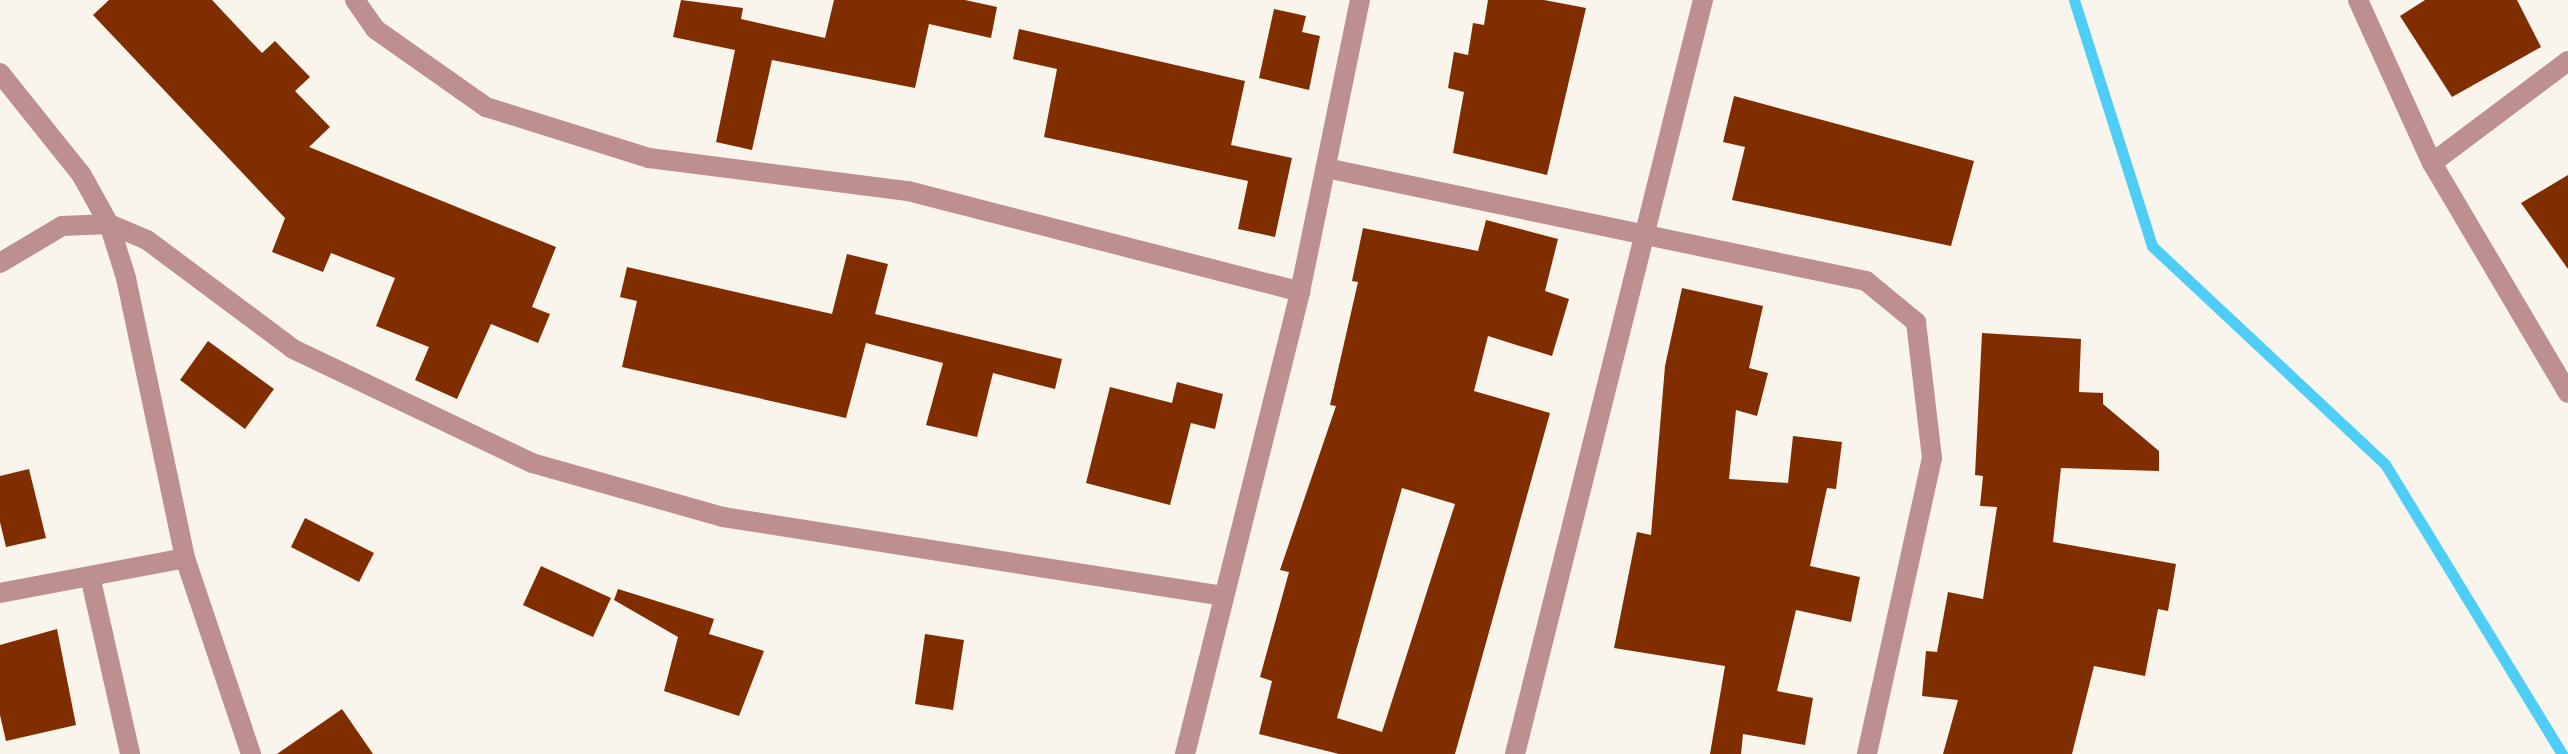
<!DOCTYPE html>
<style>
body{margin:0}
#map{position:relative;width:2568px;height:754px;overflow:hidden;background:#f9f5ed;font-family:Overpass,sans-serif}
div>[style]{position:absolute}
.stream>*{height:11px;margin:-5.5px;padding:0 5.5px;transform-origin:5.5px;border-radius:5.5px;background:#4ecef7}
.building>*{inset:0;background:#802e00}
.minor>*{height:20px;margin:-10px;padding:0 10px;transform-origin:10px;border-radius:10px;background:#be8f91}
span{translate:-50% -50%;white-space:nowrap;text-align:center;line-height:1.15;-webkit-text-stroke:8px #f9f5ed;paint-order:stroke}
</style>
<div id="map">
<div class="stream">
<div style="left:2074px;top:0;width:258px;rotate:72.4deg"></div>
<div style="left:2152px;top:246px;width:319px;rotate:43.1deg"></div>
<div style="left:2385px;top:464px;width:340px;rotate:58.6deg"></div>
</div>
<div class="building">
<div style="clip-path:polygon(109px 0,212px 0,262px 53px,275px 41px,310px 77px,295px 91px,330px 127px,309px 147px,556px 247px,532px 307px,550px 314px,538px 343px,491px 324px,457px 399px,415px 380px,429px 347px,376px 326px,395px 278px,331px 253px,323px 272px,272px 252px,285px 218px,93px 15px)"></div>
<div style="clip-path:polygon(681px 0,743px 8px,741px 19px,825px 38px,834px 0,965px 0,997px 7px,991px 38px,929px 24px,915px 88px,772px 60px,752px 150px,716px 142px,735px 50px,673px 37px)"></div>
<div style="clip-path:polygon(1488px 0,1544px 0,1586px 8px,1547px 175px,1453px 153px,1464px 92px,1448px 88px,1454px 52px,1468px 55px,1473px 23px,1484px 25px)"></div>
<div style="clip-path:polygon(2425px 0,2517px 0,2541px 47px,2452px 97px,2400px 16px)"></div>
<div style="clip-path:polygon(1274px 9px,1306px 16px,1302px 32px,1320px 36px,1309px 90px,1259px 78px)"></div>
<div style="clip-path:polygon(1019px 29px,1245px 81px,1231px 145px,1292px 158px,1275px 237px,1238px 229px,1248px 181px,1044px 137px,1057px 69px,1013px 59px)"></div>
<div style="clip-path:polygon(1734px 96px,1974px 161px,1951px 246px,1732px 200px,1745px 147px,1723px 142px)"></div>
<div style="clip-path:polygon(2568px 175px,2568px 269px,2521px 203px)"></div>
<div style="clip-path:polygon(evenodd,1486px 220px,1558px 239px,1545px 291px,1569px 299px,1552px 356px,1488px 336px,1474px 391px,1550px 413px,1455px 754px,1339px 754px,1259px 734px,1272px 681px,1260px 677px,1289px 572px,1280px 570px,1336px 406px,1330px 405px,1358px 282px,1352px 281px,1363px 228px,1478px 251px,1486px 220px,1402px 488px,1455px 504px,1382px 732px,1337px 718px,1402px 488px)"></div>
<div style="clip-path:polygon(847px 254px,888px 264px,875px 314px,1062px 359px,1055px 389px,993px 373px,977px 437px,926px 425px,943px 363px,866px 343px,846px 418px,622px 367px,637px 301px,620px 297px,627px 267px,832px 314px)"></div>
<div style="clip-path:polygon(1682px 288px,1763px 306px,1749px 368px,1768px 373px,1757px 416px,1736px 410px,1729px 479px,1788px 483px,1793px 436px,1842px 442px,1836px 489px,1827px 488px,1810px 566px,1860px 577px,1851px 622px,1796px 610px,1777px 691px,1813px 698px,1805px 745px,1743px 734px,1741px 754px,1710px 754px,1725px 666px,1614px 648px,1637px 532px,1651px 535px,1665px 366px)"></div>
<div style="clip-path:polygon(1982px 333px,2081px 339px,2079px 392px,2103px 393px,2103px 404px,2159px 451px,2159px 471px,2061px 468px,2053px 542px,2176px 564px,2168px 611px,2158px 609px,2145px 676px,2094px 666px,2072px 754px,1943px 754px,1958px 700px,1922px 696px,1926px 651px,1937px 652px,1948px 592px,1983px 599px,1997px 507px,1980px 506px,1983px 476px,1975px 475px)"></div>
<div style="clip-path:polygon(208px 341px,274px 389px,245px 429px,180px 380px)"></div>
<div style="clip-path:polygon(1177px 382px,1223px 394px,1215px 429px,1191px 423px,1170px 505px,1086px 483px,1110px 387px,1172px 403px)"></div>
<div style="clip-path:polygon(29px 469px,46px 538px,6px 547px,0 522px,0 476px)"></div>
<div style="clip-path:polygon(305px 518px,374px 553px,359px 582px,291px 547px)"></div>
<div style="clip-path:polygon(541px 566px,611px 598px,593px 637px,523px 605px)"></div>
<div style="clip-path:polygon(618px 589px,714px 619px,709px 634px,764px 651px,739px 716px,664px 691px,678px 637px,614px 600px)"></div>
<div style="clip-path:polygon(57px 629px,76px 725px,6px 741px,0 715px,0 645px)"></div>
<div style="clip-path:polygon(925px 634px,964px 640px,953px 710px,915px 704px)"></div>
<div style="clip-path:polygon(342px 709px,373px 754px,277px 754px)"></div>
</div>
<div class="minor">
<div style="left:355px;top:0;width:35px;rotate:55deg"></div>
<div style="left:375px;top:29px;width:136px;rotate:35.1deg"></div>
<div style="left:486px;top:107px;width:171px;rotate:17.4deg"></div>
<div style="left:649px;top:158px;width:261px;rotate:7.3deg"></div>
<div style="left:908px;top:191px;width:405px;rotate:14.4deg"></div>
<div style="left:2358px;top:0;width:179px;rotate:65.6deg"></div>
<div style="left:2432px;top:163px;width:267px;rotate:59.4deg"></div>
<div style="left:0;top:73px;width:129px;rotate:51.3deg"></div>
<div style="left:81px;top:174px;width:57px;rotate:60.8deg"></div>
<div style="left:109px;top:224px;width:57px;rotate:72.5deg"></div>
<div style="left:126px;top:278px;width:286px;rotate:78.1deg"></div>
<div style="left:185px;top:558px;width:207px;rotate:71.4deg"></div>
<div style="left:2432px;top:163px;width:170px;rotate:-36.9deg"></div>
<div style="left:1326px;top:168px;width:552px;rotate:11.82deg"></div>
<div style="left:1866px;top:281px;width:65px;rotate:39.4deg"></div>
<div style="left:1916px;top:322px;width:137px;rotate:83.3deg"></div>
<div style="left:1932px;top:458px;width:303px;rotate:102.4deg"></div>
<div style="left:0;top:263px;width:72px;rotate:-30.8deg"></div>
<div style="left:62px;top:226px;width:47px;rotate:-2.4deg"></div>
<div style="left:109px;top:224px;width:41px;rotate:22.8deg"></div>
<div style="left:147px;top:240px;width:182px;rotate:36.7deg"></div>
<div style="left:293px;top:349px;width:265px;rotate:25.5deg"></div>
<div style="left:532px;top:463px;width:198px;rotate:15.8deg"></div>
<div style="left:723px;top:517px;width:506px;rotate:8.98deg"></div>
<div style="left:90px;top:576px;width:182px;rotate:77.3deg"></div>
<div style="left:0;top:593px;width:188px;rotate:-10.7deg"></div>
<div style="left:1185px;top:754px;width:476px;rotate:-76deg"></div>
<div style="left:1300px;top:292px;width:298px;rotate:-78.4deg"></div>
<div style="left:1515px;top:754px;width:777px;rotate:-76deg"></div>
</div>
</div>
